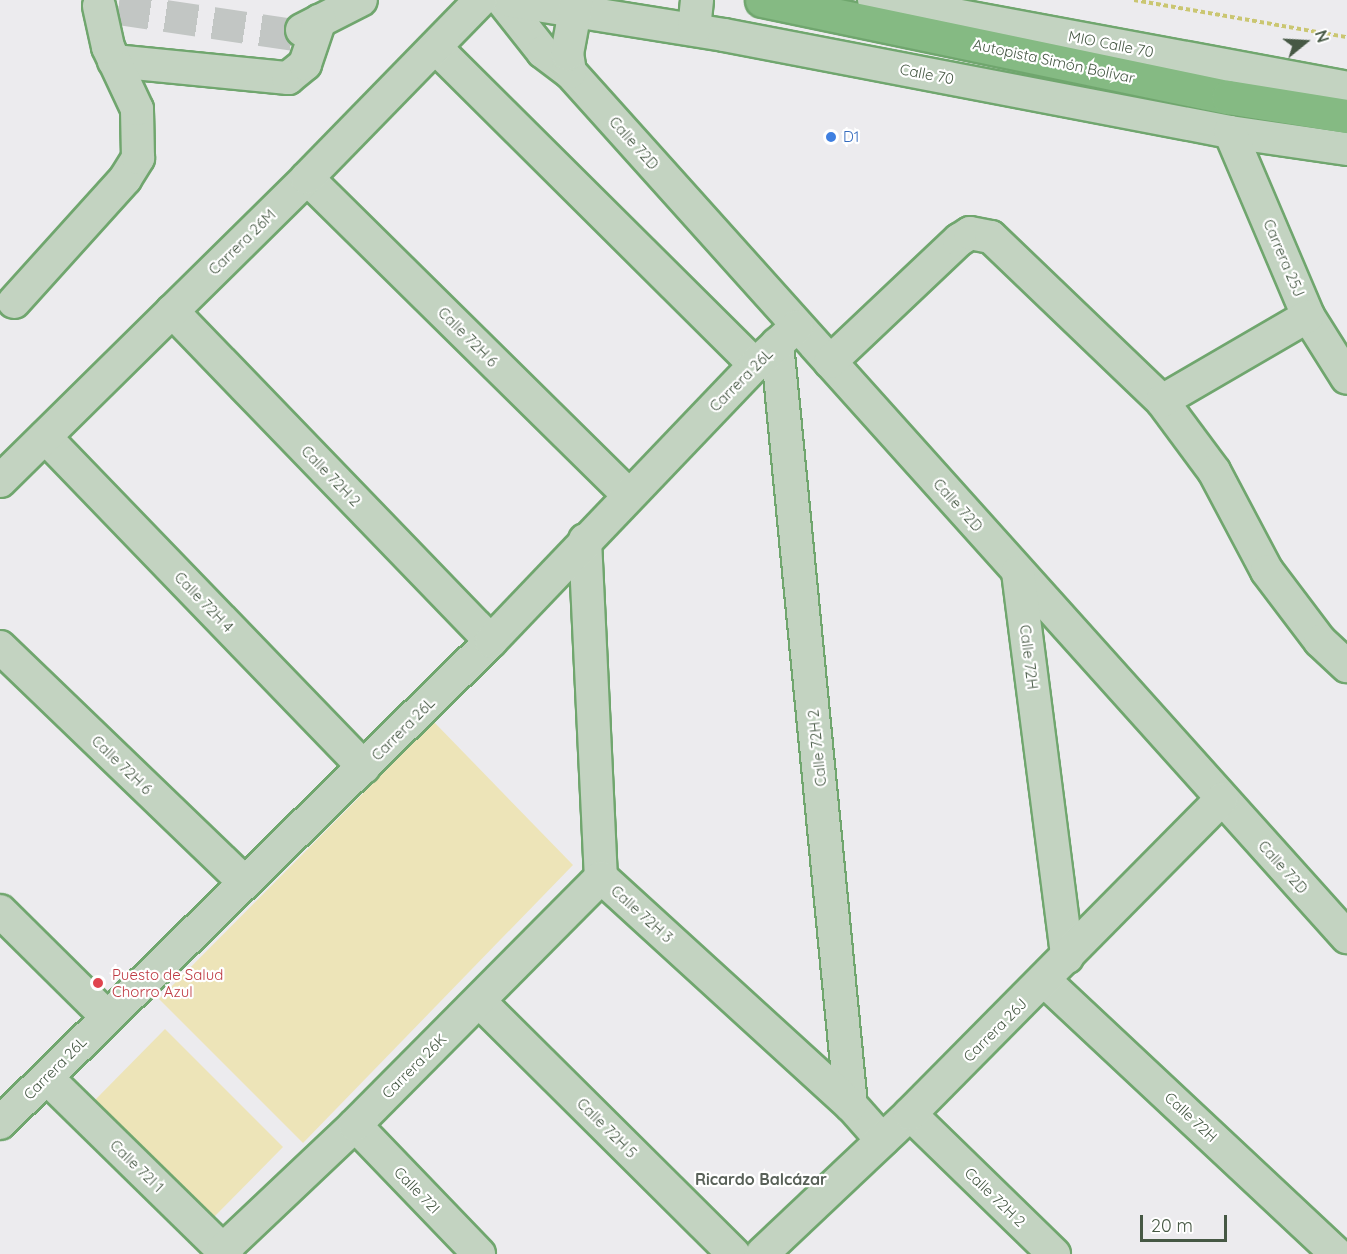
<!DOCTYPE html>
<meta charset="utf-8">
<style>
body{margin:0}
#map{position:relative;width:1347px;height:1254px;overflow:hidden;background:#ecebee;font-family:Quicksand,sans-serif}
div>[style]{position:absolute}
.green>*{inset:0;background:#ede4b8}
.minor-tunnel>*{height:32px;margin-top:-16px;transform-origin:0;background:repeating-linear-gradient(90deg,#c2c6c4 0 32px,transparent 0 48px)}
.path>*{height:4px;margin-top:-2px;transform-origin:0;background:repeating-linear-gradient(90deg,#cac671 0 4.5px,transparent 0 7.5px)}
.roads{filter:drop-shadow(2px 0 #70a66e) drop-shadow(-2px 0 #70a66e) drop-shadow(0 2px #70a66e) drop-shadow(0 -2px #70a66e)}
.minor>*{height:32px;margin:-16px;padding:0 16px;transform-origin:16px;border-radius:16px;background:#c3d3c1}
.highway>*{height:33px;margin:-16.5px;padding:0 16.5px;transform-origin:16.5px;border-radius:16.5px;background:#85ba83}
.dots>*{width:16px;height:16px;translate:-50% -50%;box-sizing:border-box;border:3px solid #fff;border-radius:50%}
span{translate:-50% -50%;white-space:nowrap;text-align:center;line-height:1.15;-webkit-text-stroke:4.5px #fff;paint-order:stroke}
.street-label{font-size:15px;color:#465844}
.shop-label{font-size:15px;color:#366cbe}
.left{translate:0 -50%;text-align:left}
.health-label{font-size:15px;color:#be3a42}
.neighbourhood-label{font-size:16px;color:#586058;font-weight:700}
.north{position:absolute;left:1275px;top:12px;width:60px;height:60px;-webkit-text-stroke:4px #fff;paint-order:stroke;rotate:72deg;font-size:16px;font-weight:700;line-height:24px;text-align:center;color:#465844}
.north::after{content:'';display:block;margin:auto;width:21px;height:27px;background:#465844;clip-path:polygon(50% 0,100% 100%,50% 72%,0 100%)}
.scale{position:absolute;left:1140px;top:1215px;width:87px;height:27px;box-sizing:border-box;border:3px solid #465844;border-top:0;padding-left:8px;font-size:18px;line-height:21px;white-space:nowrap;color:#465844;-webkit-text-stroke:4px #fff;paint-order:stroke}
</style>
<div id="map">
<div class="green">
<div style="clip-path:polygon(434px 722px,573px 865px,303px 1143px,159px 999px)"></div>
<div style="clip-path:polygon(165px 1029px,283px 1147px,213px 1218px,95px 1100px)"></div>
</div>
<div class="minor-tunnel">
<div style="left:118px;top:9px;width:178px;rotate:8.4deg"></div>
</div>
<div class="path">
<div style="left:1134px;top:0;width:216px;rotate:9.9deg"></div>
</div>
<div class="roads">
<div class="minor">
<div style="left:502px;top:0;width:66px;rotate:51.7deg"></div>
<div style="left:543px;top:52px;width:34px;rotate:37deg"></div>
<div style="left:570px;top:72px;width:1163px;rotate:48.07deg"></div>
<div style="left:506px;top:0;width:221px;rotate:9.1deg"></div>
<div style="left:724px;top:35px;width:515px;rotate:10.85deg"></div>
<div style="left:1230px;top:132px;width:118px;rotate:8.3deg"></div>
<div style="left:874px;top:0;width:481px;rotate:10.5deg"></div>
<div style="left:694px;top:29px;width:29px;rotate:-84deg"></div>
<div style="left:302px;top:30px;width:66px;rotate:-27deg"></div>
<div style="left:436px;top:48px;width:450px;rotate:44.8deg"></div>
<div style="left:114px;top:61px;width:175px;rotate:5.6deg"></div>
<div style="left:288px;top:78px;width:22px;rotate:-39deg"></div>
<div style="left:305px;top:64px;width:46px;rotate:-71.2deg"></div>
<div style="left:570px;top:72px;width:18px;rotate:-99deg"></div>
<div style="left:567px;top:54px;width:55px;rotate:-79.5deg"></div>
<div style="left:1230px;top:132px;width:200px;rotate:67deg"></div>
<div style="left:1308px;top:316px;width:73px;rotate:57.8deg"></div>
<div style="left:307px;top:178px;width:451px;rotate:44.6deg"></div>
<div style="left:14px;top:302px;width:166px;rotate:-47.9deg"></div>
<div style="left:125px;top:179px;width:25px;rotate:-58deg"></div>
<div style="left:138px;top:158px;width:49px;rotate:-91.2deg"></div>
<div style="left:137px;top:109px;width:68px;rotate:-115.1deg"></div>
<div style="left:108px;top:47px;width:42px;rotate:-102.4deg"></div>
<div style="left:172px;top:311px;width:459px;rotate:46deg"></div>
<div style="left:777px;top:344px;width:765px;rotate:84.45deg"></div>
<div style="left:851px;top:1105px;width:47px;rotate:48.5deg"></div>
<div style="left:830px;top:362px;width:178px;rotate:-43.4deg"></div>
<div style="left:959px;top:240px;width:13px;rotate:-32deg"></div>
<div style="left:970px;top:233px;width:21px;rotate:11deg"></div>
<div style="left:991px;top:237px;width:237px;rotate:43.8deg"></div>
<div style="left:1162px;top:401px;width:87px;rotate:53.4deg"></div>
<div style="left:1214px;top:471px;width:113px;rotate:62.1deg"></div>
<div style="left:1267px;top:571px;width:88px;rotate:52.9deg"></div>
<div style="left:1320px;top:641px;width:37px;rotate:43deg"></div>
<div style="left:1162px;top:401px;width:169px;rotate:-30.2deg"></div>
<div style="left:45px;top:437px;width:459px;rotate:46deg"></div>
<div style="left:0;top:481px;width:431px;rotate:-44.6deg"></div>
<div style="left:307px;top:178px;width:249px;rotate:-45.7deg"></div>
<div style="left:585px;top:540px;width:337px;rotate:87.3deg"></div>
<div style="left:601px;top:877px;width:338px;rotate:42.4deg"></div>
<div style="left:1018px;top:572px;width:388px;rotate:82.7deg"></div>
<div style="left:0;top:647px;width:340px;rotate:43.9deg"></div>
<div style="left:0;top:911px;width:151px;rotate:44.7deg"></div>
<div style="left:1045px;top:981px;width:400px;rotate:43.1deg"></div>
<div style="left:479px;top:1001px;width:359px;rotate:44.8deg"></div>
<div style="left:47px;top:1078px;width:252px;rotate:44.4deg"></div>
<div style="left:910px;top:1114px;width:201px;rotate:44.2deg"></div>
<div style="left:0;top:1123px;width:688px;rotate:-44.47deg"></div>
<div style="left:491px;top:641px;width:382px;rotate:-46.3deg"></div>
<div style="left:755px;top:365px;width:57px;rotate:-42.9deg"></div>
<div style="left:355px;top:1125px;width:179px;rotate:46.1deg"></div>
<div style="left:223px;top:1250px;width:182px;rotate:-43.4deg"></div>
<div style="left:355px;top:1125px;width:349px;rotate:-45.2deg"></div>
<div style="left:762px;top:1254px;width:204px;rotate:-43.4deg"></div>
<div style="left:910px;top:1114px;width:443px;rotate:-45.3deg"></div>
</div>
<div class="highway">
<div style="left:762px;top:0;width:476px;rotate:11.8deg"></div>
<div style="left:1228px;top:97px;width:121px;rotate:9.1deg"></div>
</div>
</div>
<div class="dots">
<div style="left:831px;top:137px;background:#3f7fe0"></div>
<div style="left:98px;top:983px;background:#e0444e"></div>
</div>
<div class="street-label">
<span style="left:1111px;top:44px;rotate:11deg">MIO Calle 70</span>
<span style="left:1054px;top:61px;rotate:12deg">Autopista Simón Bolívar</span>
<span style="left:927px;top:74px;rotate:11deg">Calle 70</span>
<span style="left:634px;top:143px;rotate:48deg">Calle 72D</span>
<span style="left:242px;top:242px;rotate:-44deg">Carrera 26M</span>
<span style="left:1284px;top:258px;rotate:67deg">Carrera 25J</span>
<span style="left:468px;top:337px;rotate:45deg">Calle 72H 6</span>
<span style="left:741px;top:380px;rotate:-45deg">Carrera 26L</span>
<span style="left:331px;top:476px;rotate:46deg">Calle 72H 2</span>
<span style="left:958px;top:505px;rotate:48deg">Calle 72D</span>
<span style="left:204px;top:602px;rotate:46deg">Calle 72H 4</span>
<span style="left:1029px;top:657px;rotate:83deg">Calle 72H</span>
<span style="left:403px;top:729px;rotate:-45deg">Carrera 26L</span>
<span style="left:817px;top:748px;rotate:-96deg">Calle 72H 2</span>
<span style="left:122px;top:765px;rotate:44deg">Calle 72H 6</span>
<span style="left:1283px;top:867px;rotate:48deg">Calle 72D</span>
<span style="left:642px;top:914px;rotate:42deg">Calle 72H 3</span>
<span style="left:995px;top:1030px;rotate:-45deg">Carrera 26J</span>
<span style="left:414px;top:1066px;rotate:-45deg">Carrera 26K</span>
<span style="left:55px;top:1068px;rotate:-45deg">Carrera 26L</span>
<span style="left:1191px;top:1117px;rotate:43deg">Calle 72H</span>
<span style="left:607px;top:1128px;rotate:45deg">Calle 72H 5</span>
<span style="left:137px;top:1166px;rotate:44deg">Calle 72I 1</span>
<span style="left:417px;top:1190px;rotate:46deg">Calle 72I</span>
<span style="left:995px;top:1197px;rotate:44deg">Calle 72H 2</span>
</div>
<div class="shop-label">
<span class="left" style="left:843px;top:137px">D1</span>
</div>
<div class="health-label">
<span class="left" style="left:112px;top:983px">Puesto de Salud<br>Chorro Azul</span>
</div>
<div class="neighbourhood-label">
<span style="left:761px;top:1179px">Ricardo Balcázar</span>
</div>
<div class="north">N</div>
<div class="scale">20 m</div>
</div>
